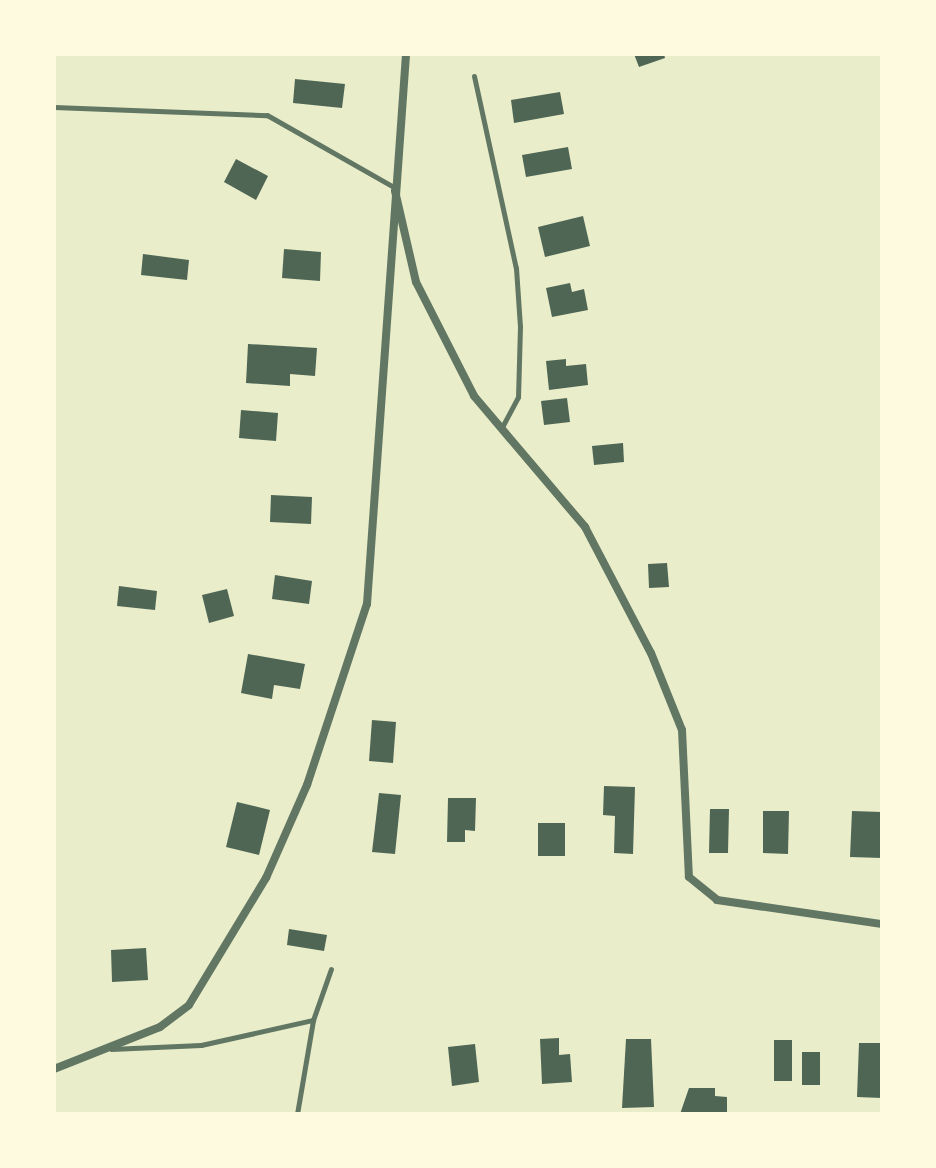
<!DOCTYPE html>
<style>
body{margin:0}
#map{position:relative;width:936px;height:1168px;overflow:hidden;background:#e9edc9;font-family:"DejaVu Sans",sans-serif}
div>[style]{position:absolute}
.building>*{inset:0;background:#4f6655}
.service>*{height:5px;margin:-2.5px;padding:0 2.5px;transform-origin:2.5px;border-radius:2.5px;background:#617663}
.minor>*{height:8px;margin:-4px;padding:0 4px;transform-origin:4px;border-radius:4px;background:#617663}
span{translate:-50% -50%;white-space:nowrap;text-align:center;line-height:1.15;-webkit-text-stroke:8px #fefae0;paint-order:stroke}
.frame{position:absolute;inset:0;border:56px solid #fefae0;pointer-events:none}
</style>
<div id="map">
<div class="building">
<div style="clip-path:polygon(634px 54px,664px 54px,665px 58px,639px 67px)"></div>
<div style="clip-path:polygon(295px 79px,345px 84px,342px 108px,293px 103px)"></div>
<div style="clip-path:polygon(560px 92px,564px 114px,514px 123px,511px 100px)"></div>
<div style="clip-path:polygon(568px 147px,572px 169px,526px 177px,522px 155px)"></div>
<div style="clip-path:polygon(236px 159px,268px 176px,256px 200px,224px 182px)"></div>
<div style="clip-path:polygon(583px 216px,590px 246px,545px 257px,538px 227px)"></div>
<div style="clip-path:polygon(284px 249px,321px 252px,320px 281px,282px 278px)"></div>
<div style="clip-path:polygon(143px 254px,189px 260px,187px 280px,141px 275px)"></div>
<div style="clip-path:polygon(570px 283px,572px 292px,584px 289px,588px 310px,552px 317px,546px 288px)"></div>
<div style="clip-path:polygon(248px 344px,317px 348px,315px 376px,290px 374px,290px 386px,246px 383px)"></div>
<div style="clip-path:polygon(566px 359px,566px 366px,586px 364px,588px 385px,549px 390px,546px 361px)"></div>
<div style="clip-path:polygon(567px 398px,570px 422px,544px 425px,541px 401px)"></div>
<div style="clip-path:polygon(241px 410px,278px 413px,276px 441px,239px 438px)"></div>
<div style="clip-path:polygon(623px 443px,624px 462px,594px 465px,592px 446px)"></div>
<div style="clip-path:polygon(271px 495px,312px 497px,311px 524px,270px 522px)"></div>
<div style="clip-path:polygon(667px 563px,669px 587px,649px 588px,648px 564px)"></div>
<div style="clip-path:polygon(275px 575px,312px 581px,309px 604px,272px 599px)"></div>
<div style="clip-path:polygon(119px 586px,157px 591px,155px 610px,117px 606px)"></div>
<div style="clip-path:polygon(227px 589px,234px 616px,209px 623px,202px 595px)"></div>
<div style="clip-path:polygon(248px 654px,305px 664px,300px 689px,274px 685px,272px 699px,241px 693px)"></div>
<div style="clip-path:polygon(372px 720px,396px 722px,393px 763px,369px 761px)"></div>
<div style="clip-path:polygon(604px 786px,635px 787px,633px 854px,614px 853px,615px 816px,603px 815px)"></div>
<div style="clip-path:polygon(379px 793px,401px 795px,395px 854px,372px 852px)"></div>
<div style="clip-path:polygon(448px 798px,476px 798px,475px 831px,465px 830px,465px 842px,447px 842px)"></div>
<div style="clip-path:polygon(237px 802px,270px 810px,259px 855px,226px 847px)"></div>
<div style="clip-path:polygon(710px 809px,729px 809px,728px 853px,709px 853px)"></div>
<div style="clip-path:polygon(763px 811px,789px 811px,788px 854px,763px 853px)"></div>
<div style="clip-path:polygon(852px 811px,882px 812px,882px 858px,850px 857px)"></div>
<div style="clip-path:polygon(538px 823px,565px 823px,565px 856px,538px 856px)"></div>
<div style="clip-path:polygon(289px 929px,327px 935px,324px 951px,287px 945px)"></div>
<div style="clip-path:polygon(146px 948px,148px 980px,112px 982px,111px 950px)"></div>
<div style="clip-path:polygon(559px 1038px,559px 1055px,570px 1054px,572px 1082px,542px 1084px,540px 1039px)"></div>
<div style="clip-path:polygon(626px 1039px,651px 1039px,654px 1107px,622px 1108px)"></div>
<div style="clip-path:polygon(774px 1040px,792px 1040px,792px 1081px,774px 1081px)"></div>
<div style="clip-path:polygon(859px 1043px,882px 1043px,882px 1098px,857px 1097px)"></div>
<div style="clip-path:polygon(475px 1044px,479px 1082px,452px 1086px,448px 1047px)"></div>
<div style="clip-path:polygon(802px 1052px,820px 1052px,820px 1085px,802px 1085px)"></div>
<div style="clip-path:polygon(689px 1088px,715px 1088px,715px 1096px,727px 1097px,727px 1114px,680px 1114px)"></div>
</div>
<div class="service">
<div style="left:474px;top:76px;width:197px;rotate:77.7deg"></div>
<div style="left:516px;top:268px;width:58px;rotate:86.1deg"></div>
<div style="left:520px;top:326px;width:71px;rotate:91.6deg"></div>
<div style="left:518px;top:397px;width:36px;rotate:118deg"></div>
<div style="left:54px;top:107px;width:213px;rotate:2.2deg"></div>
<div style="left:267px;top:115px;width:146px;rotate:29.6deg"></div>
<div style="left:111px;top:1049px;width:90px;rotate:-2.5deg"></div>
<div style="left:201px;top:1045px;width:115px;rotate:-12.6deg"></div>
<div style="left:313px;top:1020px;width:54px;rotate:-70.6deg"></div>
<div style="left:297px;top:1114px;width:95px;rotate:-80.3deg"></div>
</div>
<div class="minor">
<div style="left:395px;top:191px;width:93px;rotate:77deg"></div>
<div style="left:416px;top:282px;width:128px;rotate:63deg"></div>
<div style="left:474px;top:396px;width:172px;rotate:49.7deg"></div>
<div style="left:585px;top:527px;width:142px;rotate:62.4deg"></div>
<div style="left:651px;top:653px;width:83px;rotate:68.1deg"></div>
<div style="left:682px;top:730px;width:147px;rotate:87.3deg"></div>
<div style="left:689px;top:877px;width:36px;rotate:39deg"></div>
<div style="left:717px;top:900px;width:167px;rotate:8.3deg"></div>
<div style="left:54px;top:1069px;width:114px;rotate:-21.6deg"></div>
<div style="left:160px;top:1027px;width:36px;rotate:-37deg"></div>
<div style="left:189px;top:1005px;width:149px;rotate:-58.8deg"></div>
<div style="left:266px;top:878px;width:102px;rotate:-66.2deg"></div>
<div style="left:307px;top:785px;width:191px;rotate:-71.7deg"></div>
<div style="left:367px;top:604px;width:551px;rotate:-85.94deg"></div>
</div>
<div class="frame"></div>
</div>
